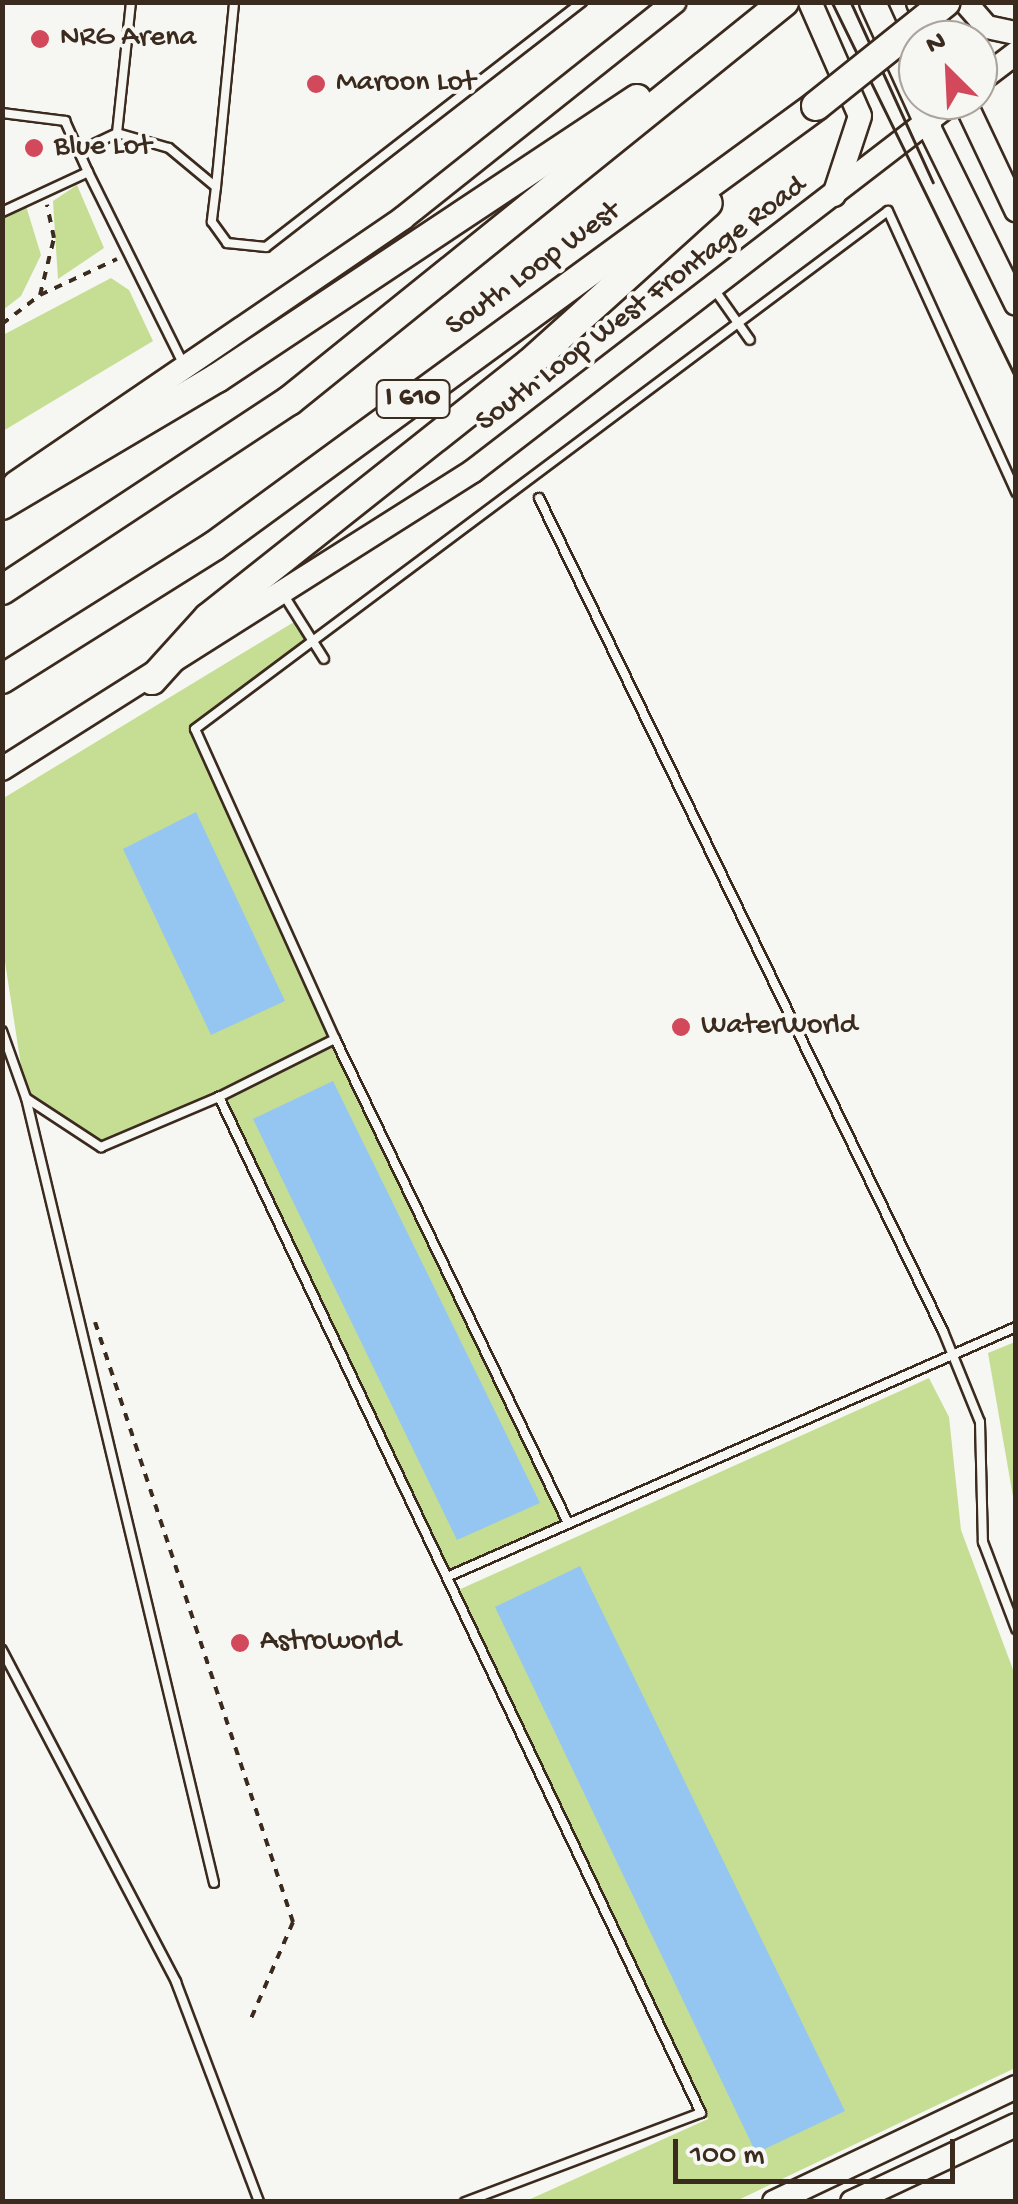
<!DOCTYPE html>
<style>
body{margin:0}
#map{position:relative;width:1018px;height:2204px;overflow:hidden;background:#f6f6f2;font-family:"Gochi Hand",sans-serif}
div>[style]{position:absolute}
.green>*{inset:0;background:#c5de94}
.water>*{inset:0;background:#95c6f1}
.path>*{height:4px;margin-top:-2px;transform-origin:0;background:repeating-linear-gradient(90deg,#3b2a1e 0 8px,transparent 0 16px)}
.roads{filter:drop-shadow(2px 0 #3b2a1e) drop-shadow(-2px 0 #3b2a1e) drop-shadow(0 2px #3b2a1e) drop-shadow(0 -2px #3b2a1e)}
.lane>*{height:8px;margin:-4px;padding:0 4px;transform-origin:4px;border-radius:4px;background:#f6f6f2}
.secondary>*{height:22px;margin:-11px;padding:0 11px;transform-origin:11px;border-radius:11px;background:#f6f6f2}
.primary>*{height:25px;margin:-12.5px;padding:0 12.5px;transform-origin:12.5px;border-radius:12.5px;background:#f6f6f2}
.highway>*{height:28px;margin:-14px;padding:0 14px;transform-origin:14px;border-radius:14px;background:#f6f6f2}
.tram>*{height:2.5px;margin:-1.25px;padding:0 1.25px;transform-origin:1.25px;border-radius:1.25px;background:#3b2a1e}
.bridges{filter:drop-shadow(2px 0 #3b2a1e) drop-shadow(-2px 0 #3b2a1e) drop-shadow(0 2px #3b2a1e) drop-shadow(0 -2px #3b2a1e)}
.highway-bridge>*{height:28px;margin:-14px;padding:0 14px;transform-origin:14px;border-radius:14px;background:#f6f6f2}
.dots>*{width:28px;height:28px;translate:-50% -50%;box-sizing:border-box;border:5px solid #f6f6f2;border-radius:50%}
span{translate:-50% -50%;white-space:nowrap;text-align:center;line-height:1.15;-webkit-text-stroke:8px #f6f6f2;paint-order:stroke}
.shield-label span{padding:2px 8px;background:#f6f6f2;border:2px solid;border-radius:8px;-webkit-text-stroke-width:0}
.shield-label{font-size:28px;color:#3b2a1e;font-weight:700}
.poi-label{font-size:30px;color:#3b2a1e}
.left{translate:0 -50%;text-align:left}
.street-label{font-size:30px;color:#3b2a1e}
.frame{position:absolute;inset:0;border:5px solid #3b2a1e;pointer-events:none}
.north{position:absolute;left:898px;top:20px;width:100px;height:100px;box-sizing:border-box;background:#f6f6f2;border:2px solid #aba49d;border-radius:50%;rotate:336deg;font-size:28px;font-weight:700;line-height:40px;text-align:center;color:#3b2a1e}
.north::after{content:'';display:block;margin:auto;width:35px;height:45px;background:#d1495b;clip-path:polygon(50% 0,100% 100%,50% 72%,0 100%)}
.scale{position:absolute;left:673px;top:2139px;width:282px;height:45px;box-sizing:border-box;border:5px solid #3b2a1e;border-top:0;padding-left:12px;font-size:30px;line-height:35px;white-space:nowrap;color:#3b2a1e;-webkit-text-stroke:8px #f6f6f2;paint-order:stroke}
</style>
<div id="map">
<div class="green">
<div style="clip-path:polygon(77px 185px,104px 248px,58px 279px,53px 201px)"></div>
<div style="clip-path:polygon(26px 206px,41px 255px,21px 296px,3px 310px,3px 217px)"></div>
<div style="clip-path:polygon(111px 278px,129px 290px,153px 341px,3px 431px,3px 335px)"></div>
<div style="clip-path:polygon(294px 622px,312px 643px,195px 729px,568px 1523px,447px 1577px,219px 1097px,299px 1056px,101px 1147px,26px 1098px,3px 949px,2px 799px)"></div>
<div style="clip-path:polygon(1015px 1342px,1015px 1508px,988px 1353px)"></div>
<div style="clip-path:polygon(929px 1378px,949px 1417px,961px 1530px,1015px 1675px,1015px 2068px,736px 2201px,526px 2201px,708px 2119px,454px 1592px)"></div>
</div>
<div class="water">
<div style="clip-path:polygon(196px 812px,285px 1001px,211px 1035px,123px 849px)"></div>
<div style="clip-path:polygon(333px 1081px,540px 1503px,457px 1540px,253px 1119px)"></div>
<div style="clip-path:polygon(580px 1566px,845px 2111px,756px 2153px,495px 1607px)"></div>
</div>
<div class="path">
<div style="left:40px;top:295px;width:85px;rotate:-25.1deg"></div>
<div style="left:2px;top:324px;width:48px;rotate:-37.3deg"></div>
<div style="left:40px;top:295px;width:59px;rotate:-76.2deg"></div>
<div style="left:54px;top:238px;width:34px;rotate:-102deg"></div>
<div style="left:95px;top:1322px;width:632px;rotate:71.74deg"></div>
<div style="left:293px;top:1922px;width:108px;rotate:113.5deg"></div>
</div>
<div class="roads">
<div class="lane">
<div style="left:2px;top:113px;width:64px;rotate:7.2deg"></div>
<div style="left:65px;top:121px;width:56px;rotate:65.7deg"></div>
<div style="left:117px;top:133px;width:54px;rotate:16.1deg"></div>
<div style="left:169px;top:148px;width:61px;rotate:39.7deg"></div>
<div style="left:216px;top:187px;width:35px;rotate:97deg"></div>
<div style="left:212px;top:222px;width:26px;rotate:54deg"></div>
<div style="left:227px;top:243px;width:39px;rotate:6deg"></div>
<div style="left:266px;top:247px;width:400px;rotate:-37.8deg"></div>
<div style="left:79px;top:151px;width:42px;rotate:-25.3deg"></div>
<div style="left:117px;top:133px;width:132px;rotate:-83.9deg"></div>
<div style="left:216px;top:187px;width:186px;rotate:-84.4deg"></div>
<div style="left:2px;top:212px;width:95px;rotate:-24.9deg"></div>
<div style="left:88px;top:172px;width:216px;rotate:63.6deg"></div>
<div style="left:714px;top:289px;width:62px;rotate:54.8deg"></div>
<div style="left:539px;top:498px;width:926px;rotate:64.13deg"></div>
<div style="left:943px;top:1331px;width:98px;rotate:67.9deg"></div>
<div style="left:980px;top:1422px;width:120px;rotate:88.6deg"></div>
<div style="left:983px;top:1542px;width:93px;rotate:69.2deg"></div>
<div style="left:285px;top:597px;width:73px;rotate:57.8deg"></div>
<div style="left:2px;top:1031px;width:71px;rotate:70.3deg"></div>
<div style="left:26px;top:1098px;width:90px;rotate:33.2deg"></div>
<div style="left:101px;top:1147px;width:128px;rotate:-23deg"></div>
<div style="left:335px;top:1039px;width:537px;rotate:64.29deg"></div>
<div style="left:26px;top:1098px;width:807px;rotate:76.53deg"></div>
<div style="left:447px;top:1577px;width:621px;rotate:-23.72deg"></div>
<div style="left:2px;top:1650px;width:375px;rotate:62.3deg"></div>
<div style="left:176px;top:1982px;width:235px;rotate:69.3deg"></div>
<div style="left:465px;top:2202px;width:252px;rotate:-20.7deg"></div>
<div style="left:701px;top:2113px;width:1125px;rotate:-115.38deg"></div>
<div style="left:219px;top:1097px;width:130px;rotate:-26.6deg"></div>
<div style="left:335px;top:1039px;width:340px;rotate:-114.3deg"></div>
<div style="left:195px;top:729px;width:865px;rotate:-36.78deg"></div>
<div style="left:888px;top:211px;width:309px;rotate:65.5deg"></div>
</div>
<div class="secondary">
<div style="left:810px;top:2px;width:124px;rotate:66.3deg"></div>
<div style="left:860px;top:116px;width:83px;rotate:108.2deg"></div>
<div style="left:965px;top:2px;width:33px;rotate:49deg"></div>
<div style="left:987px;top:27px;width:30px;rotate:12deg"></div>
<div style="left:978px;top:82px;width:48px;rotate:-37.3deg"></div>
<div style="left:964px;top:100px;width:122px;rotate:64.7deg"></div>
<div style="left:928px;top:125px;width:199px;rotate:63.8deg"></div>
<div style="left:15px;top:483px;width:470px;rotate:-34.3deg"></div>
<div style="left:403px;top:218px;width:347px;rotate:-38.5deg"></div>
<div style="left:2px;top:769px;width:557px;rotate:-32.32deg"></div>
<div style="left:473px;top:471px;width:608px;rotate:-37.59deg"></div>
<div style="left:774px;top:2202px;width:268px;rotate:-25.4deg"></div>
<div style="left:852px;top:2202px;width:181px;rotate:-25.2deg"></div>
</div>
<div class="primary">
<div style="left:872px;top:2px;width:135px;rotate:65.5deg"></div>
<div style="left:919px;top:2px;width:42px;rotate:65.9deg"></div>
</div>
<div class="highway">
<div style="left:2px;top:505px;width:250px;rotate:-30.6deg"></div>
<div style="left:217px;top:378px;width:504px;rotate:-33.6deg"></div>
<div style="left:2px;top:590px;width:344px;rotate:-33.4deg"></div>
<div style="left:289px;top:401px;width:636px;rotate:-38.87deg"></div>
<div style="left:2px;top:679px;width:250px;rotate:-32.1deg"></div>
<div style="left:214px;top:546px;width:746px;rotate:-36.16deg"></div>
<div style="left:152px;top:680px;width:84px;rotate:-47.9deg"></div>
<div style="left:208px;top:618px;width:411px;rotate:-38.4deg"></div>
<div style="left:530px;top:363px;width:239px;rotate:-42deg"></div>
</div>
</div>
<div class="tram">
<div style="left:832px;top:2px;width:418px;rotate:63.9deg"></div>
<div style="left:851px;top:2px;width:198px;rotate:65.5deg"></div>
</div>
<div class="bridges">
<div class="highway-bridge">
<div style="left:816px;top:106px;width:166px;rotate:-38.7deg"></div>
</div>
</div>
<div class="dots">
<div style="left:40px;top:39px;background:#d1495b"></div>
<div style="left:316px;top:84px;background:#d1495b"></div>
<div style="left:34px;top:148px;background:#d1495b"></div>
<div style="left:681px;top:1027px;background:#d1495b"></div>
<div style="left:240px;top:1643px;background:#d1495b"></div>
</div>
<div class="shield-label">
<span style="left:413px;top:399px">I 610</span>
</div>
<div class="poi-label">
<span class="left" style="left:60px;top:39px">NRG Arena</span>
<span class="left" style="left:336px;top:84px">Maroon Lot</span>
<span class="left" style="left:54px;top:148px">Blue Lot</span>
<span class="left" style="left:701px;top:1027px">WaterWorld</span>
<span class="left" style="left:260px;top:1643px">Astroworld</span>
</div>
<div class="street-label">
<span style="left:534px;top:270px;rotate:-36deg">South Loop West</span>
<span style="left:642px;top:305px;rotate:-37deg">South Loop West Frontage Road</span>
</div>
<div class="frame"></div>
<div class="north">N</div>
<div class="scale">100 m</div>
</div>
